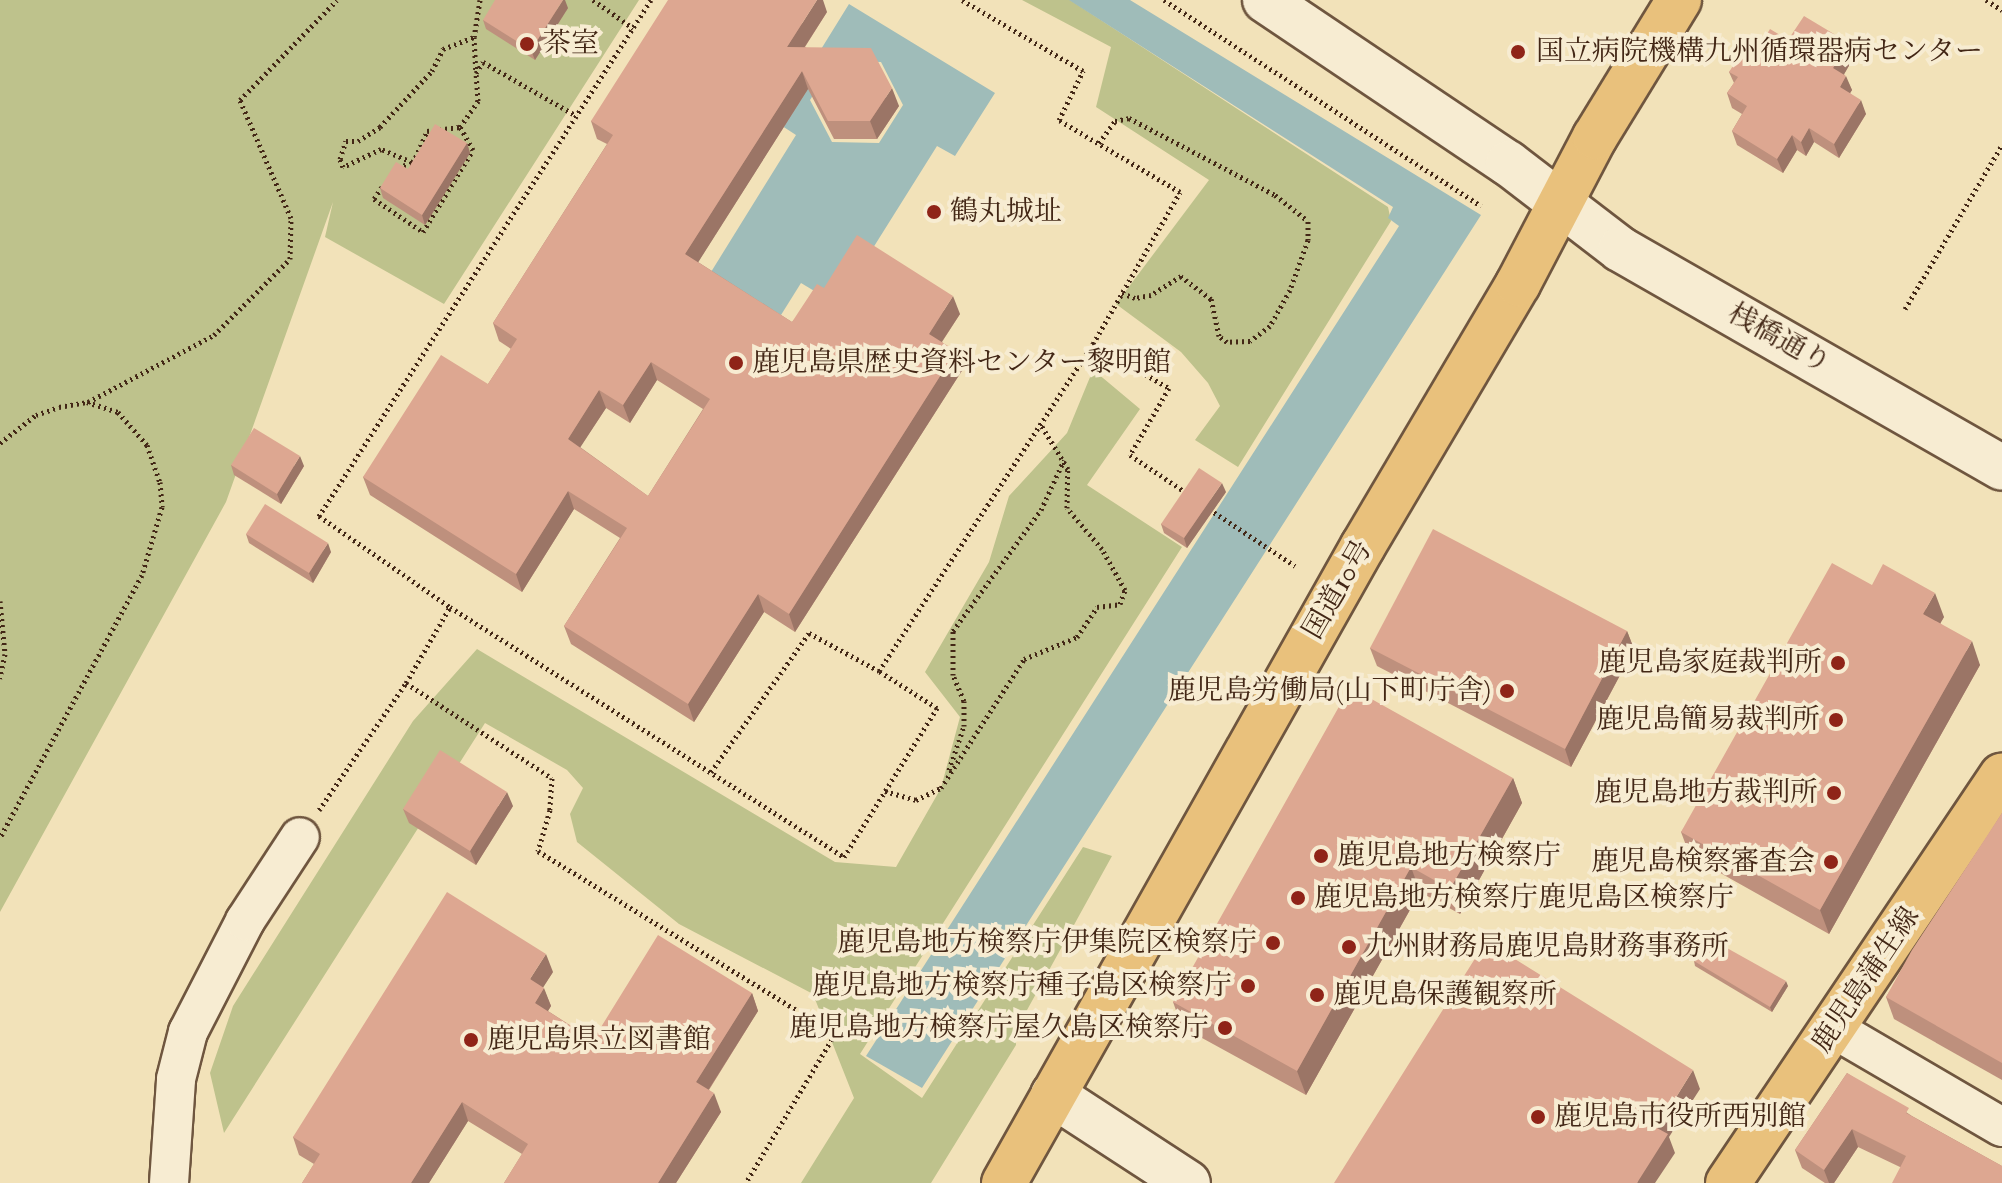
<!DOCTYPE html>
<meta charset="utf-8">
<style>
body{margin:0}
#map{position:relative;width:2002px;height:1183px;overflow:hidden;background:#f2e2b9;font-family:"IM FELL Double Pica","Noto Serif JP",serif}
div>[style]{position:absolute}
.green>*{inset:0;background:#bec28c}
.water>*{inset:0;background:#9fbcb9}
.path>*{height:5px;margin-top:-2.5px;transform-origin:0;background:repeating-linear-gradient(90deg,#432716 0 2px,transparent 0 6px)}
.roads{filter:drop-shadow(2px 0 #6f563f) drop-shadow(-2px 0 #6f563f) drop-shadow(0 2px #6f563f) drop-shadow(0 -2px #6f563f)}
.street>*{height:38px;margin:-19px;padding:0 19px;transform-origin:19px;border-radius:19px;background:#f7ecd2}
.secondary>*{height:44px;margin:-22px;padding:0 22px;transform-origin:22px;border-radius:22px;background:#f7ecd2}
.primary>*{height:44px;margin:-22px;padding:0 22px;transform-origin:22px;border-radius:22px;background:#e9c17c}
.highway>*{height:44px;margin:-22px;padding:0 22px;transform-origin:22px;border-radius:22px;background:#e9c17c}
.wall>*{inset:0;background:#be907d}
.shaded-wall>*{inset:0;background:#9b7566}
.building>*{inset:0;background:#dda791}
.dots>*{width:22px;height:22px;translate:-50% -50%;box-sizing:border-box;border:4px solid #f7ecd2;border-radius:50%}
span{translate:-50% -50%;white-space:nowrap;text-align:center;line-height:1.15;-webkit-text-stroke:8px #f7ecd2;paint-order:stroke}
.poi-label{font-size:28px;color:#432716}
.left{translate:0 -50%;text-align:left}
.right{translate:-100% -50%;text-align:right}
.street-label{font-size:28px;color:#432716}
</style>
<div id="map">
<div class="green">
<div style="clip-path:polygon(0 0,639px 0,444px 304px,325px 237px,333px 202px,226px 502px,0 912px)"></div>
<div style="clip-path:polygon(1022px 0,1070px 0,1388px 207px,1391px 221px,1238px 467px,1195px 440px,1220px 406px,1208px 383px,1181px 352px,1116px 304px,1209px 180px,1096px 107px,1111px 47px)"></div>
<div style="clip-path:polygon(1095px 365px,1097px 373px,1140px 409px,1087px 485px,1182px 547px,860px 1054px,922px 1098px,1083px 847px,1112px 856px,1016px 1030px,1016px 1045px,931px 1183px,801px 1183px,854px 1098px,813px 994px,679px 924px,577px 842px,570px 814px,583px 788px,567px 770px,485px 723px,224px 1133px,210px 1073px,233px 1006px,413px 721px,477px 649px,835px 862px,896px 867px,941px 788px,960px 717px,925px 672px,989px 562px,1009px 496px,1067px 433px)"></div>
</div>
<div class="water">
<div style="clip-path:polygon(1069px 0,1130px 0,1481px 215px,922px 1088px,866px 1056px,1399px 226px,1388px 218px,1393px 207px)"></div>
<div style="clip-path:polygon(evenodd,849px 4px,995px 93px,955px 156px,937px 146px,873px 248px,821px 295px,801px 283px,781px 315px,711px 272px,796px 135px,776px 122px,849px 4px,835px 61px,881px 62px,903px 105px,879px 143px,832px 142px,810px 100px,835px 61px)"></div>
</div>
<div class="path">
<div style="left:480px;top:0;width:37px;rotate:99deg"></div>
<div style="left:474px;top:37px;width:36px;rotate:87deg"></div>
<div style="left:476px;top:73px;width:13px;rotate:-58deg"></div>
<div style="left:483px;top:62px;width:108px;rotate:29.9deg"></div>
<div style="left:593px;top:0;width:49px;rotate:35deg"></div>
<div style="left:651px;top:0;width:614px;rotate:122.76deg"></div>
<div style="left:319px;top:516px;width:160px;rotate:34.8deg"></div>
<div style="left:450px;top:607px;width:467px;rotate:32.4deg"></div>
<div style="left:844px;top:857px;width:176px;rotate:-58deg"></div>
<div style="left:937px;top:708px;width:69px;rotate:-147.5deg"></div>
<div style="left:879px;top:671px;width:391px;rotate:-56.8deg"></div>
<div style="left:1093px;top:344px;width:175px;rotate:-60.2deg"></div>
<div style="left:1180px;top:192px;width:141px;rotate:-149.2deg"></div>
<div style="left:1059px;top:120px;width:55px;rotate:-63.9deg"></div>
<div style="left:1083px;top:71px;width:140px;rotate:-149.6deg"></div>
<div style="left:1164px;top:0;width:378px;rotate:33deg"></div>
<div style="left:1986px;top:0;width:19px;rotate:32deg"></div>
<div style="left:1099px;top:143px;width:27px;rotate:-54deg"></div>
<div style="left:1115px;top:121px;width:14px;rotate:-12deg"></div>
<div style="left:1129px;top:118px;width:165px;rotate:27.8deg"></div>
<div style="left:1275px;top:195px;width:42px;rotate:38.2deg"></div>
<div style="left:1308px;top:221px;width:19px;rotate:90deg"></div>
<div style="left:1308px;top:240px;width:53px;rotate:109.8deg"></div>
<div style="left:1290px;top:290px;width:41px;rotate:119.1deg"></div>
<div style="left:1270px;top:326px;width:25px;rotate:143deg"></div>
<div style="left:1250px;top:341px;width:23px;rotate:178deg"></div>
<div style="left:1227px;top:342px;width:10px;rotate:-143deg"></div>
<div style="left:1219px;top:336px;width:38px;rotate:-102deg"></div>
<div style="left:1211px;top:299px;width:38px;rotate:-143deg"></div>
<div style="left:1181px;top:276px;width:36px;rotate:148deg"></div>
<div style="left:1151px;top:295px;width:16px;rotate:169deg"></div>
<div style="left:1135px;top:298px;width:14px;rotate:-159deg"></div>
<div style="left:412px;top:162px;width:34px;rotate:-157deg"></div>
<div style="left:381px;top:149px;width:42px;rotate:154.7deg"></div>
<div style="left:343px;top:167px;width:9px;rotate:-111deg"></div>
<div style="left:340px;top:159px;width:19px;rotate:-72deg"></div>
<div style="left:346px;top:141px;width:12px"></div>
<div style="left:358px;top:141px;width:26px;rotate:-32deg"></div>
<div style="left:380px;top:127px;width:76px;rotate:-47.1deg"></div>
<div style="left:432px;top:71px;width:25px;rotate:-63deg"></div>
<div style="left:443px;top:49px;width:33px;rotate:-21deg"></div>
<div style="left:398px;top:167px;width:16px;rotate:-15deg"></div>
<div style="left:413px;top:163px;width:35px;rotate:-66deg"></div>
<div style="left:427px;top:131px;width:33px;rotate:-7deg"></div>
<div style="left:460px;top:127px;width:32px;rotate:-55deg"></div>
<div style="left:478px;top:101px;width:28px;rotate:-94deg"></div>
<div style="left:382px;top:187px;width:14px;rotate:124deg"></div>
<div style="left:374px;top:199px;width:59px;rotate:34deg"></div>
<div style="left:423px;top:232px;width:96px;rotate:-58.6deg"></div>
<div style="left:473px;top:150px;width:26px;rotate:-119deg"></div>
<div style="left:1905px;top:309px;width:191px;rotate:-59.4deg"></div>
<div style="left:1093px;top:344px;width:88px;rotate:30.1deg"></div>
<div style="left:1169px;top:388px;width:78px;rotate:120.2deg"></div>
<div style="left:1130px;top:455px;width:70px;rotate:33.9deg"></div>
<div style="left:88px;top:402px;width:143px;rotate:-28deg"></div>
<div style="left:214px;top:335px;width:107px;rotate:-45deg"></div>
<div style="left:290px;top:259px;width:41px;rotate:-88.6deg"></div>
<div style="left:291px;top:218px;width:129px;rotate:-113.4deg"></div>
<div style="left:240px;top:100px;width:139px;rotate:-45.9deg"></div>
<div style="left:0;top:443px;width:46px;rotate:-37.9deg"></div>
<div style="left:36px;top:415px;width:24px;rotate:-19deg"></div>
<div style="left:59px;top:407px;width:28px;rotate:-10deg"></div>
<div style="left:87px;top:402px;width:33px;rotate:18deg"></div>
<div style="left:118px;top:412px;width:44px;rotate:48.7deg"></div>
<div style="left:147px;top:445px;width:39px;rotate:71deg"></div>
<div style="left:160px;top:482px;width:25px;rotate:85deg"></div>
<div style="left:162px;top:507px;width:71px;rotate:106.4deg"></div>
<div style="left:142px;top:575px;width:299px;rotate:118.4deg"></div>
<div style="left:1209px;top:509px;width:103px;rotate:33.5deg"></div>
<div style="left:0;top:601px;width:53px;rotate:84.6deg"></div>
<div style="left:5px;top:654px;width:25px;rotate:102deg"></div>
<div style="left:406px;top:683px;width:174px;rotate:33.1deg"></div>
<div style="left:552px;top:778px;width:32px;rotate:94deg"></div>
<div style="left:550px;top:810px;width:43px;rotate:106.3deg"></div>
<div style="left:538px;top:851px;width:349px;rotate:31.6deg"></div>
<div style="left:835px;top:1034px;width:174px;rotate:120.9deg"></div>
<div style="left:949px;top:770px;width:46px;rotate:-71.2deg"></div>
<div style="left:964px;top:726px;width:25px;rotate:-90deg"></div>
<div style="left:964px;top:701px;width:28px;rotate:-113deg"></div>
<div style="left:953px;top:675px;width:44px;rotate:-90deg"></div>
<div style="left:953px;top:631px;width:150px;rotate:-54deg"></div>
<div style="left:1041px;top:510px;width:55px;rotate:-65.3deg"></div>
<div style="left:711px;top:772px;width:170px;rotate:-54.8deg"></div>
<div style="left:809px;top:633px;width:80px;rotate:28.5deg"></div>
<div style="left:885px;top:791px;width:32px;rotate:16deg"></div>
<div style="left:916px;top:800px;width:28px;rotate:-26deg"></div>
<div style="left:941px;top:788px;width:153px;rotate:-57.2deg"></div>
<div style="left:1024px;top:659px;width:57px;rotate:-22.5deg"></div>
<div style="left:1077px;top:637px;width:36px;rotate:-56deg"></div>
<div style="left:1097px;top:607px;width:23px;rotate:-7deg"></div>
<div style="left:1120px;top:604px;width:15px;rotate:-70deg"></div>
<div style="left:1125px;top:590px;width:47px;rotate:-119.3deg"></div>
<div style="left:1102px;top:549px;width:54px;rotate:-130.5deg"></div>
<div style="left:1067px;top:508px;width:39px;rotate:-89deg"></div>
<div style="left:1068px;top:469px;width:52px;rotate:-121.5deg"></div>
<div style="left:319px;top:810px;width:154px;rotate:-55.6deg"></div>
<div style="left:406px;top:683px;width:88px;rotate:-59.9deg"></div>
</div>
<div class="roads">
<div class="street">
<div style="left:1834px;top:1029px;width:194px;rotate:30.3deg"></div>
<div style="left:169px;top:1183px;width:104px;rotate:-86.1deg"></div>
<div style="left:176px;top:1079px;width:49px;rotate:-75.7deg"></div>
<div style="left:188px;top:1032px;width:125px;rotate:-62.8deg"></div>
<div style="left:245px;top:921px;width:100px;rotate:-56.8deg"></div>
</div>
<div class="secondary">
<div style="left:1265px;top:0;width:293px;rotate:33.9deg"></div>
<div style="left:1508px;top:163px;width:141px;rotate:37.5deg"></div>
<div style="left:1620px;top:249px;width:440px;rotate:29.8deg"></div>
<div style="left:1053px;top:1095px;width:161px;rotate:33.1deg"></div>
</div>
<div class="primary">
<div style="left:1728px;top:1183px;width:491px;rotate:-56.1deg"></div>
</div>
<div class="highway">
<div style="left:1004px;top:1183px;width:731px;rotate:-60.6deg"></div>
<div style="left:1363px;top:546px;width:304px;rotate:-59.4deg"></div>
<div style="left:1518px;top:284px;width:166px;rotate:-62.4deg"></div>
<div style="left:1595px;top:137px;width:161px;rotate:-58.5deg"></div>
</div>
</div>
<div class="wall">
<div style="clip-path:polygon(568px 8px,535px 60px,486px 29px,483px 20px)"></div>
<div style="clip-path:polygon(evenodd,827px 12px,805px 47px,899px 106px,877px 139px,834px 139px,808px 89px,698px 262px,792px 322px,824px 288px,960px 314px,942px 342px,963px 369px,795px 632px,764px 612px,694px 722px,571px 644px,564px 626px,620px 538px,574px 509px,522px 592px,370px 495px,363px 477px,488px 384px,511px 349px,499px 341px,493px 323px,607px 144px,597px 139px,591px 121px,827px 12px,657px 380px,703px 409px,648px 496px,580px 447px,606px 408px,630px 423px,657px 380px)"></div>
<div style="clip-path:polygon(1788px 40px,1849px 43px,1854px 57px,1844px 74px,1852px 90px,1850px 93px,1866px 114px,1839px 158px,1814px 142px,1806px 156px,1797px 150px,1783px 173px,1737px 145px,1732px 131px,1742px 114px,1732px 108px,1727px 93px,1734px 83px,1729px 72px,1759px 47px)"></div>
<div style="clip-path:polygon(467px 143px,470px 153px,425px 225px,383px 198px,380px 188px,408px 169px)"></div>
<div style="clip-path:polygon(231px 465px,304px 466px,281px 504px,234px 475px)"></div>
<div style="clip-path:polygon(1226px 492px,1187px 548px,1164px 533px,1161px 524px)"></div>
<div style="clip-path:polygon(246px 534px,331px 552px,313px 583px,249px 543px)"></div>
<div style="clip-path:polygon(1872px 585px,1944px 617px,1940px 623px,1980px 665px,1829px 934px,1690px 856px,1681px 832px)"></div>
<div style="clip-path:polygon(1627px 631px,1634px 649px,1571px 767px,1377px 666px,1370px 648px)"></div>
<div style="clip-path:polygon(1513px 778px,1522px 803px,1460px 914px,1420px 892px,1306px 1095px,1182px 1027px,1173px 1002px)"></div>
<div style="clip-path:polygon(513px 806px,476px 865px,409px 823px,403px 809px)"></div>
<div style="clip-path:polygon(2002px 813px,2002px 1080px,1894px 1019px,1886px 997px)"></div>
<div style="clip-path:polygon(1694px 961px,1788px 986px,1772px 1012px,1695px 966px)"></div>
<div style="clip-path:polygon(553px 972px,543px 987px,551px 1006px,548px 1011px,593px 1040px,752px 993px,758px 1011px,709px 1090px,721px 1112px,676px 1183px,504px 1183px,522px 1154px,468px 1121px,429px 1183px,302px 1183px,314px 1164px,299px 1155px,293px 1137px)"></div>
<div style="clip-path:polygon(1847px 1073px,1912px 1116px,2002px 1166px,1900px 1167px,1858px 1147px,1834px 1183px,1825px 1183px,1802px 1168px,1795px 1150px)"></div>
</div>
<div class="shaded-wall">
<div style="clip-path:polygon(563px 0,565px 0,568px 8px,535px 60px,531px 50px)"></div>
<div style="clip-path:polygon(817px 0,823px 0,827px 12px,793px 65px,787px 47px)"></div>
<div style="clip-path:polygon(1849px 43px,1854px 57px,1839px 83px,1833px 68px)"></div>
<div style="clip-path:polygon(802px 71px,808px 89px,692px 272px,685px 254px)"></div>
<div style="clip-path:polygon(1846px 76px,1852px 90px,1845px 101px,1840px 87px)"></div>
<div style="clip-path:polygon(892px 88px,899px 106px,877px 139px,870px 121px)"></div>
<div style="clip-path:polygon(1861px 100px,1866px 114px,1839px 158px,1834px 144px)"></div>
<div style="clip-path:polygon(1809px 128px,1814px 142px,1806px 156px,1801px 142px)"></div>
<div style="clip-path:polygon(1792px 135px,1797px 150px,1783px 173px,1777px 159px)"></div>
<div style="clip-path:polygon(467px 143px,470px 153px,425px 225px,422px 215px)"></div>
<div style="clip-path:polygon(953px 296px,960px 314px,935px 352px,929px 334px)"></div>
<div style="clip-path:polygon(956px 351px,963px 369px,795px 632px,789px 614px)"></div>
<div style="clip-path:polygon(651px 362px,657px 380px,630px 423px,623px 405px)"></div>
<div style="clip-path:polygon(599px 390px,606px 408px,574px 457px,568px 439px)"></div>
<div style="clip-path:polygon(300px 456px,304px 466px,281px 504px,277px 494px)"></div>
<div style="clip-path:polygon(1222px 483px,1226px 492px,1187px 548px,1184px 538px)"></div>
<div style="clip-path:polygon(568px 491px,574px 509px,522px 592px,516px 574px)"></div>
<div style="clip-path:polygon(328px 543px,331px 552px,313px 583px,309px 573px)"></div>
<div style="clip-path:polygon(1935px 593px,1944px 617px,1932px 638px,1923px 614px)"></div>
<div style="clip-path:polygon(758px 594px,764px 612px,694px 722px,688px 704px)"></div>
<div style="clip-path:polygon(1627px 631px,1634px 649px,1571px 767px,1565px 749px)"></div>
<div style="clip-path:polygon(1972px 641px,1980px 665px,1829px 934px,1820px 910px)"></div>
<div style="clip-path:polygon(1513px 778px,1522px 803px,1460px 914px,1450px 889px)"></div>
<div style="clip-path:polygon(507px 792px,513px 806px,476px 865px,470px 851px)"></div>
<div style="clip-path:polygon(1411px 867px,1420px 892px,1306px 1095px,1297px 1071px)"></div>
<div style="clip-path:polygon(546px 954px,553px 972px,537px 997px,530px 979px)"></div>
<div style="clip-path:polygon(1786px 981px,1788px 986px,1772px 1012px,1770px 1007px)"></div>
<div style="clip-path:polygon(544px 988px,551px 1006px,541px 1022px,535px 1003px)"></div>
<div style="clip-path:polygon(752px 993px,758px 1011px,702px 1100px,696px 1082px)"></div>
<div style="clip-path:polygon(1693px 1070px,1700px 1089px,1669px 1137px,1675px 1153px,1655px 1183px,1637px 1183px,1657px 1128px)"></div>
<div style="clip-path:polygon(714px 1093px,721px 1112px,676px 1183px,658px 1183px)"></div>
<div style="clip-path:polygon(462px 1102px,468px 1121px,429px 1183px,411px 1183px)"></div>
<div style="clip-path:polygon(1852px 1129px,1858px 1147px,1834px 1183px,1829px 1183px,1824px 1170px)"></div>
</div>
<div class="building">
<div style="clip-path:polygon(495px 0,563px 0,531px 50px,483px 20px)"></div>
<div style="clip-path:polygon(evenodd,668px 0,817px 0,787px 47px,871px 48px,892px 88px,870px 121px,828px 121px,802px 71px,685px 254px,792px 322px,817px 284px,824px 288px,857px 235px,953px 296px,929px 334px,956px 351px,789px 614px,758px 594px,688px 704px,564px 626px,627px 528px,568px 491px,516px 574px,363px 477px,441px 355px,488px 384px,517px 339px,493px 323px,613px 135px,591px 121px,668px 0,651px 362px,710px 399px,648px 496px,568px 439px,599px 390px,623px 405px,651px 362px)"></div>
<div style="clip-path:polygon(1804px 16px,1849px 43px,1833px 68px,1846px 76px,1840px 87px,1861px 100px,1834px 144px,1809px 128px,1801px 142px,1792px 135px,1777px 159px,1732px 131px,1747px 106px,1727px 93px,1738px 77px,1729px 72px,1749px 41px,1759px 47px,1770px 29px,1788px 40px)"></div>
<div style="clip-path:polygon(435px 124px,467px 143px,422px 215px,380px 188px,396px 162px,408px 169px)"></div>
<div style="clip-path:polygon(254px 428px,300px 456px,277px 494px,231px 465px)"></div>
<div style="clip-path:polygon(1199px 468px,1222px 483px,1184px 538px,1161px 524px)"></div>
<div style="clip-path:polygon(265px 504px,328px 543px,309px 573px,246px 534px)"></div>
<div style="clip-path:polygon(1433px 529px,1627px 631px,1565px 749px,1370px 648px)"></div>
<div style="clip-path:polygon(1832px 563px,1872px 585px,1883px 564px,1935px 593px,1923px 614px,1972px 641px,1820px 910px,1681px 832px)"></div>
<div style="clip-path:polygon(1350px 687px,1513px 778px,1450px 889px,1411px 867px,1297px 1071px,1173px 1002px)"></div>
<div style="clip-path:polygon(440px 750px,507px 792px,470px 851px,403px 809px)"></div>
<div style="clip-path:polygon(2002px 813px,2002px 1063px,1886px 997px,1912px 950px)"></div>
<div style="clip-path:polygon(447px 892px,546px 954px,530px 979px,544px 988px,535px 1003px,593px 1040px,658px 935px,752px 993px,696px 1082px,714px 1093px,658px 1183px,504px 1183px,528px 1144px,462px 1102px,411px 1183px,302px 1183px,320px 1154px,293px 1137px)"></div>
<div style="clip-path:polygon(1709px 938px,1786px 981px,1770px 1007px,1694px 961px)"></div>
<div style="clip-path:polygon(1486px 941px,1693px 1070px,1657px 1128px,1668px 1134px,1637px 1183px,1334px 1183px)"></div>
<div style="clip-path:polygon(1847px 1073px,1909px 1108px,1906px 1113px,2002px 1166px,2002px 1183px,1892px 1183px,1906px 1156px,1852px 1129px,1824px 1170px,1795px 1150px)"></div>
</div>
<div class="dots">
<div style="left:527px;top:44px;background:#8f2418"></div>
<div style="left:1518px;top:52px;background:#8f2418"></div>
<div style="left:934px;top:212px;background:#8f2418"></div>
<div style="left:736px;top:363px;background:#8f2418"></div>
<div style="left:1838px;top:663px;background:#8f2418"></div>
<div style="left:1507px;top:691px;background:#8f2418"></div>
<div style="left:1836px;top:720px;background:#8f2418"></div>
<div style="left:1834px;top:793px;background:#8f2418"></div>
<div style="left:1321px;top:856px;background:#8f2418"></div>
<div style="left:1831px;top:862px;background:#8f2418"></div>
<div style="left:1298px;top:898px;background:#8f2418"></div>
<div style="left:1273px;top:943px;background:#8f2418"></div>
<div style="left:1349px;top:947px;background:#8f2418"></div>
<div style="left:1248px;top:986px;background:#8f2418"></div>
<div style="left:1317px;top:995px;background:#8f2418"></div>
<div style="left:1225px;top:1028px;background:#8f2418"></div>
<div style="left:471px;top:1040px;background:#8f2418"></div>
<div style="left:1538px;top:1117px;background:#8f2418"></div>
</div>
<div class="poi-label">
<span class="left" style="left:543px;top:44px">茶室</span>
<span class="left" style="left:1536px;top:52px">国立病院機構九州循環器病センター</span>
<span class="left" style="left:950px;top:212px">鶴丸城址</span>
<span class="left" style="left:752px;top:363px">鹿児島県歴史資料センター黎明館</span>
<span class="right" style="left:1822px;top:663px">鹿児島家庭裁判所</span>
<span class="right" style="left:1491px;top:691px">鹿児島労働局(山下町庁舎)</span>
<span class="right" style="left:1820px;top:720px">鹿児島簡易裁判所</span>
<span class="right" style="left:1818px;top:793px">鹿児島地方裁判所</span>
<span class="left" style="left:1337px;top:856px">鹿児島地方検察庁</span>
<span class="right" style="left:1815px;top:862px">鹿児島検察審査会</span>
<span class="left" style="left:1314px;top:898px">鹿児島地方検察庁鹿児島区検察庁</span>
<span class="right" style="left:1257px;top:943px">鹿児島地方検察庁伊集院区検察庁</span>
<span class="left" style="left:1365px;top:947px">九州財務局鹿児島財務事務所</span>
<span class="right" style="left:1232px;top:986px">鹿児島地方検察庁種子島区検察庁</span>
<span class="left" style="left:1333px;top:995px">鹿児島保護観察所</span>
<span class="right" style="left:1209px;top:1028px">鹿児島地方検察庁屋久島区検察庁</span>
<span class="left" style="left:487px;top:1040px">鹿児島県立図書館</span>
<span class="left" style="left:1554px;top:1117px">鹿児島市役所西別館</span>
</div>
<div class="street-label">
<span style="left:1779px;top:339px;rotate:29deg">桟橋通り</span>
<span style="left:1338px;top:590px;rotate:-60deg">国道10号</span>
<span style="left:1866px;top:980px;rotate:-56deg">鹿児島蒲生線</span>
</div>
</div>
